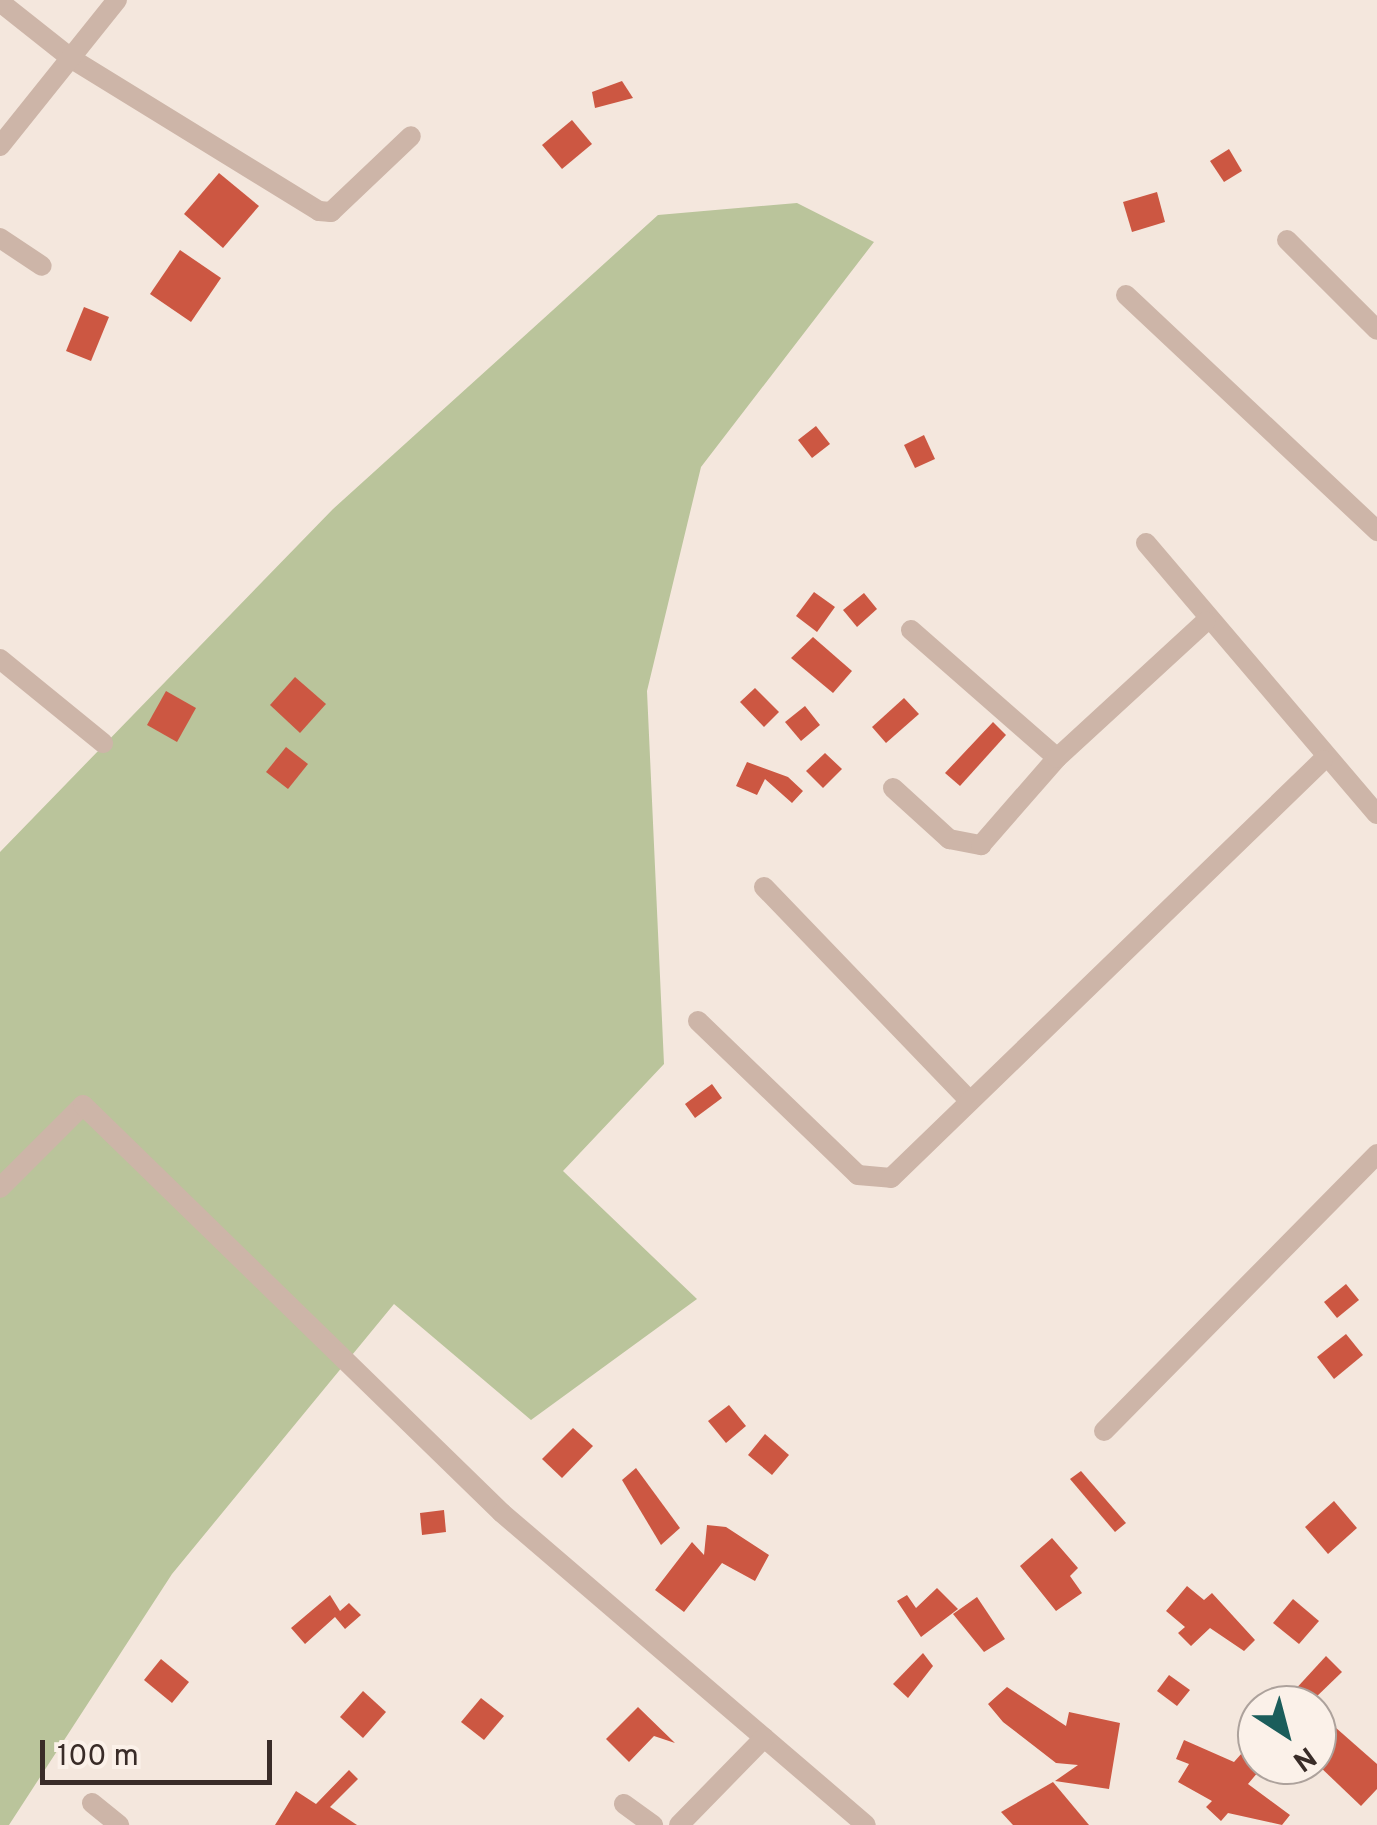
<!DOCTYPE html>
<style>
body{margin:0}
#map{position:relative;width:1377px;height:1825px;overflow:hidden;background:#f4e7dd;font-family:Overpass,sans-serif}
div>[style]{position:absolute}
.green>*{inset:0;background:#bac49b}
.building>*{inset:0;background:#cc5742}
.minor>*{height:20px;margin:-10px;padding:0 10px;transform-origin:10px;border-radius:10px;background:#cdb5a8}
span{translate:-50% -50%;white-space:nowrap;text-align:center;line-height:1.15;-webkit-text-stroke:10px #fbf1e9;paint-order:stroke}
.north{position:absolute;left:1237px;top:1685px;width:100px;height:100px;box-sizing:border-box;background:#fbf1e9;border:2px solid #ada29c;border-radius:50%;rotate:144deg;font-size:28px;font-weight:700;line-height:40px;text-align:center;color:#392c28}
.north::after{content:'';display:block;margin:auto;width:35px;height:45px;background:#1b5d5b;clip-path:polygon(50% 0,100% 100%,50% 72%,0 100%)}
.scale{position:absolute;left:40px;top:1740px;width:232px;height:45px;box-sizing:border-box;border:5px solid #392c28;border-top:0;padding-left:12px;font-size:30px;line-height:35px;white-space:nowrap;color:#392c28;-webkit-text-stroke:8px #fbf1e9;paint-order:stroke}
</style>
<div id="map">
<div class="green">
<div style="clip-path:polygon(797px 203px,874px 242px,701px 467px,647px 691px,664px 1064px,563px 1171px,697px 1299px,531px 1420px,394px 1304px,172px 1574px,9px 1825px,0 1825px,0 852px,333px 509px,658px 215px)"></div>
</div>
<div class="building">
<div style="clip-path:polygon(622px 81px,633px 98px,595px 108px,592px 92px)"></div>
<div style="clip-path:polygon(572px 120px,592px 144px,562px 169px,542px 145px)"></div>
<div style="clip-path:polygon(1229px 149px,1242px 171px,1224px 182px,1210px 161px)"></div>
<div style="clip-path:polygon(219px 173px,259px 206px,223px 248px,184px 214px)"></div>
<div style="clip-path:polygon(1157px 192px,1165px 222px,1132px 232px,1123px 202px)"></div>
<div style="clip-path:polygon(180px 250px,221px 278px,191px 322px,150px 294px)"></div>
<div style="clip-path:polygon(84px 307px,109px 317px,91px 361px,66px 351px)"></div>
<div style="clip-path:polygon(816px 426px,830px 444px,812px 458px,798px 440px)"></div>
<div style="clip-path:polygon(924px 435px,935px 459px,915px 468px,904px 445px)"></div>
<div style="clip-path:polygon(814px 592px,835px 607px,817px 632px,796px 616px)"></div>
<div style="clip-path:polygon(864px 593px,877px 609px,857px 627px,843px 610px)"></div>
<div style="clip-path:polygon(813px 637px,852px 671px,833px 693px,791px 658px)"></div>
<div style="clip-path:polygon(295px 677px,326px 704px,300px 733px,270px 705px)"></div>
<div style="clip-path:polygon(755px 688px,779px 712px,764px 727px,740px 702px)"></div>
<div style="clip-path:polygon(166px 691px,196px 708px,177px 742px,147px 725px)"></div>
<div style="clip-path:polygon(904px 698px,919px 714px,886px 743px,872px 727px)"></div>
<div style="clip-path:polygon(805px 706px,820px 725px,801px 741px,785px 722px)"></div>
<div style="clip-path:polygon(993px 722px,1006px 735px,960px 786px,945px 773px)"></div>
<div style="clip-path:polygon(286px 747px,308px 764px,288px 789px,266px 772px)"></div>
<div style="clip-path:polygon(825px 753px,842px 769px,823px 788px,806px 771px)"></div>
<div style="clip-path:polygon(747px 762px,788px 777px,803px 791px,792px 803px,765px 779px,757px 795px,736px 786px)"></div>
<div style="clip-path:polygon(712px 1084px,722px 1098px,695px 1118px,685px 1104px)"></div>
<div style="clip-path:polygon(1346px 1284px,1359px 1300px,1337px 1318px,1324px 1302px)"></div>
<div style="clip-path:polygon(1346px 1334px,1363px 1355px,1334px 1379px,1317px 1357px)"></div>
<div style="clip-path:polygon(729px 1405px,746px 1426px,726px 1443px,708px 1421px)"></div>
<div style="clip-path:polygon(573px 1428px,593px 1446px,562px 1478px,542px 1459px)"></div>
<div style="clip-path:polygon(765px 1434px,789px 1455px,772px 1475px,748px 1455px)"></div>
<div style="clip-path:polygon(636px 1468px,680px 1528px,661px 1545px,622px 1480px)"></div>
<div style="clip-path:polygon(1081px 1471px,1126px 1523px,1115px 1532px,1070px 1479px)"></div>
<div style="clip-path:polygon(1334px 1501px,1357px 1528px,1328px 1554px,1305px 1527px)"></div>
<div style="clip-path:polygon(444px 1510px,446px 1532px,422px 1535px,420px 1513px)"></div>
<div style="clip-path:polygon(707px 1525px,726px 1527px,769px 1555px,755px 1581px,722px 1563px,684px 1612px,655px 1590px,692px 1542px,704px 1555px)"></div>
<div style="clip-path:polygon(1052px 1538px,1078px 1568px,1070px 1576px,1082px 1593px,1056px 1611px,1020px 1566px)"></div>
<div style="clip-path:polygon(1187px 1586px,1204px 1600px,1212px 1593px,1255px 1640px,1244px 1651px,1210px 1628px,1191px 1646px,1178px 1633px,1185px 1627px,1166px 1611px)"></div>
<div style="clip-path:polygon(937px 1588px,958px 1609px,921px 1637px,897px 1601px,907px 1595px,916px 1608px)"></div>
<div style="clip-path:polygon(330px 1595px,340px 1611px,349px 1603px,361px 1615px,345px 1629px,335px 1617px,305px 1644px,291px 1628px)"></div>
<div style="clip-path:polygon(977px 1597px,1005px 1639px,984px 1652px,953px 1614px)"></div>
<div style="clip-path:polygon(1293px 1599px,1319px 1621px,1299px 1644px,1273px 1623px)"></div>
<div style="clip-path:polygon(923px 1653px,933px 1666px,908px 1698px,893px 1684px)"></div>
<div style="clip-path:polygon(1326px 1656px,1342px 1672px,1312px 1701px,1281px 1705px)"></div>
<div style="clip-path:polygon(161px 1659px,189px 1682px,172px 1703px,144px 1680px)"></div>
<div style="clip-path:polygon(1169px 1675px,1190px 1690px,1177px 1706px,1157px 1691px)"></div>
<div style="clip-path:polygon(1007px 1687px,1066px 1726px,1069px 1712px,1120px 1723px,1109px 1789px,1055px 1781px,1078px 1765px,1056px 1763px,1003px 1722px,988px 1704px)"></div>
<div style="clip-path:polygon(363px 1691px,386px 1712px,363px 1738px,340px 1717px)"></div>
<div style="clip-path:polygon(481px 1698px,504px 1716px,484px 1740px,461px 1722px)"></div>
<div style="clip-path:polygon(638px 1707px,675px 1743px,654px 1736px,629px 1762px,606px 1739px)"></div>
<div style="clip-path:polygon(1327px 1720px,1377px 1764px,1377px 1789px,1361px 1806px,1317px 1764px,1317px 1730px)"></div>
<div style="clip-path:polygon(1184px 1740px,1234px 1762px,1250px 1744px,1264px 1765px,1248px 1784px,1290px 1815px,1282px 1825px,1228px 1813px,1221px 1821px,1206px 1807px,1212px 1801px,1178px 1782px,1189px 1764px,1176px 1759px)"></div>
<div style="clip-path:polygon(349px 1770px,358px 1779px,330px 1807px,357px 1825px,275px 1825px,296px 1791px,316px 1804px)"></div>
<div style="clip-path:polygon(1053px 1782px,1089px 1825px,1013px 1825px,1001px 1812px)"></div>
</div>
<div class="minor">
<div style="left:0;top:2px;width:92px;rotate:38.4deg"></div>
<div style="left:72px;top:59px;width:290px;rotate:31.6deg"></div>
<div style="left:319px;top:211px;width:12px;rotate:5deg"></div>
<div style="left:331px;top:212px;width:110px;rotate:-43.5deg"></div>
<div style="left:0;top:146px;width:187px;rotate:-51.3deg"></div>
<div style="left:0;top:238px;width:50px;rotate:33.7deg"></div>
<div style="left:1287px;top:240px;width:127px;rotate:45deg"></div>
<div style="left:1126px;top:295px;width:345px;rotate:43.2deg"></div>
<div style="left:1146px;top:543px;width:356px;rotate:49.6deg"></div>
<div style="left:911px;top:630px;width:194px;rotate:41.2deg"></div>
<div style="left:0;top:659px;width:133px;rotate:39.2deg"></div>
<div style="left:893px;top:788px;width:76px;rotate:42.3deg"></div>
<div style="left:949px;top:839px;width:33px;rotate:11deg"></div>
<div style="left:981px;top:845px;width:116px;rotate:-48.9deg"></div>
<div style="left:1057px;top:758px;width:202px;rotate:-42.6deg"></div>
<div style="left:764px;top:887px;width:297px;rotate:46.1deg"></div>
<div style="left:698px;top:1021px;width:222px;rotate:43.9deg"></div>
<div style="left:858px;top:1175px;width:33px;rotate:5deg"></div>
<div style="left:891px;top:1178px;width:601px;rotate:-44.06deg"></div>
<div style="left:0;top:1188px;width:117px;rotate:-45deg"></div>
<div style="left:83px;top:1105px;width:585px;rotate:44.24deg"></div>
<div style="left:502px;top:1513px;width:479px;rotate:40.6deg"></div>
<div style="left:1104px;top:1431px;width:389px;rotate:-45.4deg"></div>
<div style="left:92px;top:1803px;width:35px;rotate:39deg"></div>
<div style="left:624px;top:1804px;width:36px;rotate:36deg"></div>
<div style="left:679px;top:1825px;width:122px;rotate:-45.7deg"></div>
</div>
<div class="north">N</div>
<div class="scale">100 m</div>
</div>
